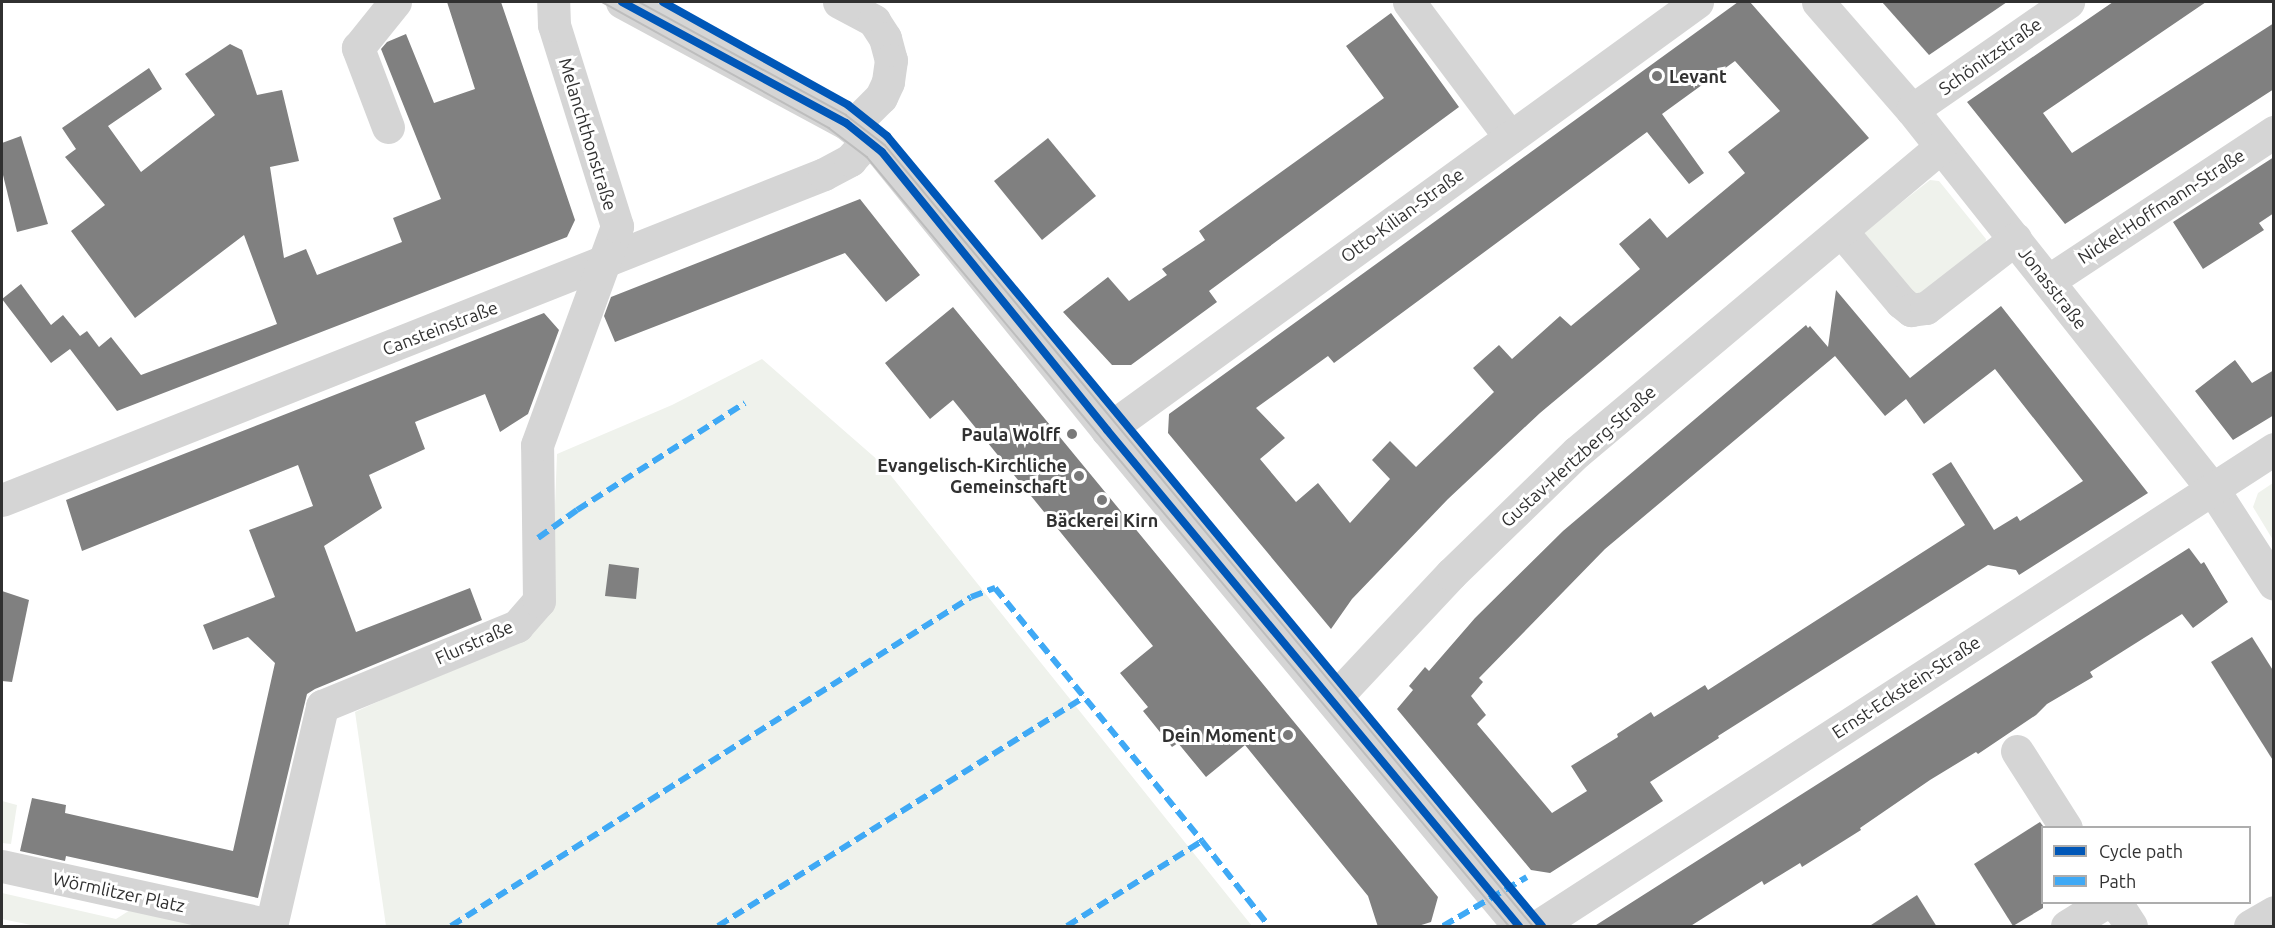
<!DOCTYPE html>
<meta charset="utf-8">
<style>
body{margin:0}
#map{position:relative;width:2275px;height:928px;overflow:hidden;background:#fff;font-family:Ubuntu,sans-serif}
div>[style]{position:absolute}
.green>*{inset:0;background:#eff2ec}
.building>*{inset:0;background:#808080}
.minor>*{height:33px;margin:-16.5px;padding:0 16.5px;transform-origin:16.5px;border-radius:16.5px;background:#d5d5d5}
.tram>*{height:1.5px;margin:-0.75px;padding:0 0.75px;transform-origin:0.75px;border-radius:0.75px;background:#bdbdbd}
.quiet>*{height:6px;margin-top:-3px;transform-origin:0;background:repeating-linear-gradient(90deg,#3fa9f5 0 12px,transparent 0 18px)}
.cycleway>*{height:8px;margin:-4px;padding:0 4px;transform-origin:4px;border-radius:4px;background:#0057b8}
.dots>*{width:16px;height:16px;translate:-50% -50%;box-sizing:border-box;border:3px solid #fff;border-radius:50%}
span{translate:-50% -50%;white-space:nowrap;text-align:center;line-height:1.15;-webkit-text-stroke:6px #fff;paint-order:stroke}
.street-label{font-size:18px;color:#313131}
.poi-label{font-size:18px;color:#313131;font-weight:700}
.left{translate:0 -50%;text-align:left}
.right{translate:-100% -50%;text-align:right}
.frame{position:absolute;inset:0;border:3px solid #313131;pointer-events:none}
.legend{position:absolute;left:2041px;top:826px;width:210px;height:78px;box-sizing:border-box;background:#fff;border:2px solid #adadad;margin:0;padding:8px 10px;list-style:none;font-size:18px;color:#313131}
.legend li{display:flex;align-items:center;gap:12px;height:30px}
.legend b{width:30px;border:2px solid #adadad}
</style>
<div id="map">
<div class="green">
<div style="clip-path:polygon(1930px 180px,1939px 181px,1986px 239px,1985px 249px,1919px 299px,1860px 235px)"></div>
<div style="clip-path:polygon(762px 359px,880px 462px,1252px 926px,386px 926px,355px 712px,532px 632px,551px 610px,557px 454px,672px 405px)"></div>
<div style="clip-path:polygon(2273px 483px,2273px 540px,2253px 507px,2258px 493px)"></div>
<div style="clip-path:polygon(2px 801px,17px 805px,11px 844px,2px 843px)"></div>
<div style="clip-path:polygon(2px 893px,116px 919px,138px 905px,234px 926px,36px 926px,2px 919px)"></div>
</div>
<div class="building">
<div style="clip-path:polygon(447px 2px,501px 2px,575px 220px,567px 237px,117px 411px,70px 349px,51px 363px,2px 299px,21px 284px,51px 325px,63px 315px,80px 336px,87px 331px,99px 347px,111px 337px,141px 375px,277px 324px,244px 235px,135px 318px,71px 231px,105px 205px,65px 157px,76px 149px,62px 128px,149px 68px,162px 89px,108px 126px,141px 172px,215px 115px,185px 74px,230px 44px,242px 50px,257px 95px,282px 90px,299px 161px,270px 167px,284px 258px,306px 249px,317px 275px,402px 242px,393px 218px,441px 199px,381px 49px,387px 42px,406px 34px,434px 103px,475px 89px)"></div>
<div style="clip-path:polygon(evenodd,1738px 2px,1750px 2px,1869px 138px,1540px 413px,1448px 499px,1352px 599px,1331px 629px,1168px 433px,1169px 414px,1738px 2px,1735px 61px,1780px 111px,1728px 152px,1745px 173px,1667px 238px,1650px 218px,1619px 244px,1640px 269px,1571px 326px,1560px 316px,1512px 359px,1499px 345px,1473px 368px,1494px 392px,1416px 467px,1390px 441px,1372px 460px,1390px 479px,1350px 523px,1318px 483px,1296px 502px,1260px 459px,1285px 438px,1256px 408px,1328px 356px,1334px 363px,1647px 132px,1689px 184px,1704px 173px,1662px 114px,1735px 61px)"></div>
<div style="clip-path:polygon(1882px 2px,2007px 2px,1929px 55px)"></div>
<div style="clip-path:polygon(2113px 2px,2206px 2px,2043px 113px,2072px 153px,2274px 23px,2274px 89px,2065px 224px,1967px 102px)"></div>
<div style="clip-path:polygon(1391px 13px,1459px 107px,1209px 291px,1217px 302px,1131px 365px,1112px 365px,1063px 312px,1108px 277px,1129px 301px,1167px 275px,1162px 269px,1205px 240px,1199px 231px,1384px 98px,1346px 46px)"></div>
<div style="clip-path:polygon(21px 136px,48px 224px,17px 232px,2px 171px,2px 143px)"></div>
<div style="clip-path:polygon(1048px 138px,1096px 196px,1042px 240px,994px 181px)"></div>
<div style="clip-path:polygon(2274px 157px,2274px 213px,2259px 223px,2264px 230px,2203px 269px,2173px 222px)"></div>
<div style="clip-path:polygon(860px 199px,920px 275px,886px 302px,845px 253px,615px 342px,604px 316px,611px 297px)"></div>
<div style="clip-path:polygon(evenodd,1836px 290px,1910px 378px,2001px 306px,2148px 493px,2019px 575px,2016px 570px,1988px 565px,1718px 736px,1719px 738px,1650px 782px,1663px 801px,1550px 873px,1531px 870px,1397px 709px,1413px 690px,1409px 686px,1425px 667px,1429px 671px,1475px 618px,1563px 531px,1806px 325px,1808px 328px,1810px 326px,1828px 347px,1836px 290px,1835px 356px,1885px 416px,1906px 399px,1924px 424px,1995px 369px,2083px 481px,2020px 521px,2017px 516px,1994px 530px,1951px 462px,1932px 474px,1965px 525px,1708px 690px,1705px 685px,1654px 717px,1651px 712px,1617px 734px,1618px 737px,1571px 766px,1587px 791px,1552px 813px,1477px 724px,1486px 715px,1471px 696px,1483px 682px,1479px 678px,1605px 549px,1835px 356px)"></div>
<div style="clip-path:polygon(953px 307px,1438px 897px,1431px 922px,1415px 927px,1378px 927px,1368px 896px,1245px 745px,1206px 777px,1178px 743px,1172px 747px,1143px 711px,1148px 707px,1120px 673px,1153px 646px,953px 400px,930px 419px,885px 363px)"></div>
<div style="clip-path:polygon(544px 313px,559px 330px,528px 414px,500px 432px,485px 394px,415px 422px,425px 449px,369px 475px,382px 508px,324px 546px,356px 632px,470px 588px,482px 620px,315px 689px,307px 694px,258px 898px,66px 856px,65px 861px,20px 851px,32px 798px,66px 805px,65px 813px,233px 851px,275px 663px,248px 637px,213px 650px,203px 625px,275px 597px,249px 530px,313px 506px,298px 465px,82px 551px,66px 500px)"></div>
<div style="clip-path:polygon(2235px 360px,2252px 383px,2274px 370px,2274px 415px,2233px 440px,2195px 391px)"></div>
<div style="clip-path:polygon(2189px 548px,2201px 564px,2204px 562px,2228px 602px,2193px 628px,2182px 614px,2090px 672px,2093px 677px,2047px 704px,2036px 715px,1978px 754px,1976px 752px,1930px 780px,1860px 828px,1861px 830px,1802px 867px,1800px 863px,1764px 885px,1762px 881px,1689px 927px,1593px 927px)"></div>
<div style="clip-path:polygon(609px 564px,639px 568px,636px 599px,605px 596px)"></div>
<div style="clip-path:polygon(2px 591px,29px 600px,12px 682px,2px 681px)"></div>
<div style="clip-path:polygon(2252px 637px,2274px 672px,2274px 762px,2211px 662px)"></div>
<div style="clip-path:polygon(2040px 822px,2043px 826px,2043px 908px,2013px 926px,1974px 864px)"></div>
<div style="clip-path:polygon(1917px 895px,1937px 927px,1868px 927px)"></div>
</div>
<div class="minor">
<div style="left:622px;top:2px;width:255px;rotate:28.4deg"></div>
<div style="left:846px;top:123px;width:46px;rotate:38.9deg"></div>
<div style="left:882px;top:152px;width:358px;rotate:51deg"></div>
<div style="left:1107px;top:430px;width:645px;rotate:50.29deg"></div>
<div style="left:839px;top:2px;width:40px;rotate:28deg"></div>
<div style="left:874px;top:21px;width:20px;rotate:57deg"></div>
<div style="left:885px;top:38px;width:23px;rotate:75deg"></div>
<div style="left:891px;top:60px;width:22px;rotate:98deg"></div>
<div style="left:888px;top:82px;width:17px;rotate:115deg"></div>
<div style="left:881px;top:97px;width:42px;rotate:135deg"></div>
<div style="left:1409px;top:2px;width:169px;rotate:53.2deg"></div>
<div style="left:1818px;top:2px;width:143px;rotate:49deg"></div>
<div style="left:1912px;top:110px;width:483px;rotate:51.6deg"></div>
<div style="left:2212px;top:488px;width:114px;rotate:57.1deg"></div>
<div style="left:1912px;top:110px;width:190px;rotate:-34.7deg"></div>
<div style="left:388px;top:127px;width:85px;rotate:-110.8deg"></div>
<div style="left:358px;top:48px;width:59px;rotate:-51.2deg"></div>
<div style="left:1842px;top:232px;width:92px;rotate:49.9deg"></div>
<div style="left:1901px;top:302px;width:13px;rotate:39deg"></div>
<div style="left:1911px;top:310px;width:15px;rotate:-8deg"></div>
<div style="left:1926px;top:308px;width:113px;rotate:-37.8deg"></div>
<div style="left:2048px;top:281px;width:271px;rotate:-33.4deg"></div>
<div style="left:1107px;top:430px;width:729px;rotate:-35.96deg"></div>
<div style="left:2px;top:500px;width:884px;rotate:-21.63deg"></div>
<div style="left:824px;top:174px;width:30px;rotate:-28deg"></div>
<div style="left:850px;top:160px;width:27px;rotate:-48deg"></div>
<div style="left:1333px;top:700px;width:173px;rotate:-46.9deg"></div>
<div style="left:1451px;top:574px;width:175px;rotate:-44.1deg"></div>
<div style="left:1577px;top:452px;width:474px;rotate:-40deg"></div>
<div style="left:2017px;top:751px;width:91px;rotate:57.5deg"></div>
<div style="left:2px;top:866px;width:275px;rotate:12.4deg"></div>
<div style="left:2108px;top:902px;width:14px;rotate:30deg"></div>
<div style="left:2120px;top:909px;width:20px;rotate:57deg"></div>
<div style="left:271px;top:926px;width:226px;rotate:-76.9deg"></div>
<div style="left:322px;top:706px;width:211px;rotate:-22.3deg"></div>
<div style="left:517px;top:626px;width:33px;rotate:-49deg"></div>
<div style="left:539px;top:601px;width:156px;rotate:-90.7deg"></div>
<div style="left:537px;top:445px;width:233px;rotate:-69.9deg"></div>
<div style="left:617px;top:226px;width:211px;rotate:-107.4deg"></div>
<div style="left:554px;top:25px;width:23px;rotate:-92deg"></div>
<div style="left:1538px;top:926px;width:877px;rotate:-32.95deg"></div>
<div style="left:2067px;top:926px;width:46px;rotate:-31.6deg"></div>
<div style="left:2250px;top:926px;width:28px;rotate:-30deg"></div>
</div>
<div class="tram">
<div style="left:602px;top:2px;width:260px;rotate:29deg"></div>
<div style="left:829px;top:128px;width:48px;rotate:37.3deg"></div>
<div style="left:867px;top:157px;width:1002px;rotate:50.14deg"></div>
<div style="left:639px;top:2px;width:236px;rotate:28.6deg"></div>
<div style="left:846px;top:115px;width:49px;rotate:37.6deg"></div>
<div style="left:885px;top:145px;width:1015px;rotate:50.32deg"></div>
</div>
<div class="quiet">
<div style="left:538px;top:538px;width:48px;rotate:-35.7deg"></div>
<div style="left:577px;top:510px;width:199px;rotate:-32.5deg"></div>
<div style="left:451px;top:926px;width:615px;rotate:-32.32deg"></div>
<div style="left:971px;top:597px;width:26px;rotate:-21deg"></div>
<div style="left:995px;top:588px;width:327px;rotate:50.7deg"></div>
<div style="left:1202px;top:841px;width:108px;rotate:51.8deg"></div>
<div style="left:718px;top:926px;width:432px;rotate:-32deg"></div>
<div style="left:1067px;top:926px;width:160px;rotate:-32.2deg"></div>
<div style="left:1443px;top:926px;width:97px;rotate:-30.3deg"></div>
</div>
<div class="cycleway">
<div style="left:622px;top:2px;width:255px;rotate:28.4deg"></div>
<div style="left:846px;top:123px;width:46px;rotate:38.9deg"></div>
<div style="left:882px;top:152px;width:358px;rotate:51deg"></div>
<div style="left:1107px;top:430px;width:645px;rotate:50.29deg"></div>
<div style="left:663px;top:2px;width:212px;rotate:29.1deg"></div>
<div style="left:848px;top:105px;width:50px;rotate:38.5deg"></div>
<div style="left:887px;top:136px;width:1026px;rotate:50.34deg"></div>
</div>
<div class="dots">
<div style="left:1657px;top:76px;background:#797979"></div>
<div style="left:1072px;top:434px;background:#797979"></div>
<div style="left:1079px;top:476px;background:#797979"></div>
<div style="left:1102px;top:500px;background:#797979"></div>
<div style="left:1288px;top:735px;background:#797979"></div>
</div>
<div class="street-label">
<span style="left:1990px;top:56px;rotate:-35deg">Schönitzstraße</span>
<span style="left:588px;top:134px;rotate:73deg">Melanchthonstraße</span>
<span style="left:2161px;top:206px;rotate:-33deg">Nickel-Hoffmann-Straße</span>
<span style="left:1402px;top:215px;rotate:-36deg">Otto-Kilian-Straße</span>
<span style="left:2053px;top:288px;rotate:52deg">Jonasstraße</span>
<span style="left:440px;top:328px;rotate:-21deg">Cansteinstraße</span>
<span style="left:1578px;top:456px;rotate:-42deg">Gustav-Hertzberg-Straße</span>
<span style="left:474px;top:642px;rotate:-24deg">Flurstraße</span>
<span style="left:1906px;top:687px;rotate:-33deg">Ernst-Eckstein-Straße</span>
<span style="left:119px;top:892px;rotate:12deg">Wörmlitzer Platz</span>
</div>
<div class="poi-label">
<span class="left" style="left:1669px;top:76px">Levant</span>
<span class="right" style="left:1060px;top:434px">Paula Wolff</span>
<span class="right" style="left:1067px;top:476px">Evangelisch-Kirchliche<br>Gemeinschaft</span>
<span style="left:1102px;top:520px">Bäckerei Kirn</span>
<span class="right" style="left:1276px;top:735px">Dein Moment</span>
</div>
<div class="frame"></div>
<ul class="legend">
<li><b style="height:8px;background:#0057b8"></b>Cycle path</li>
<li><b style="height:8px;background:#3fa9f5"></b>Path</li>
</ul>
</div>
